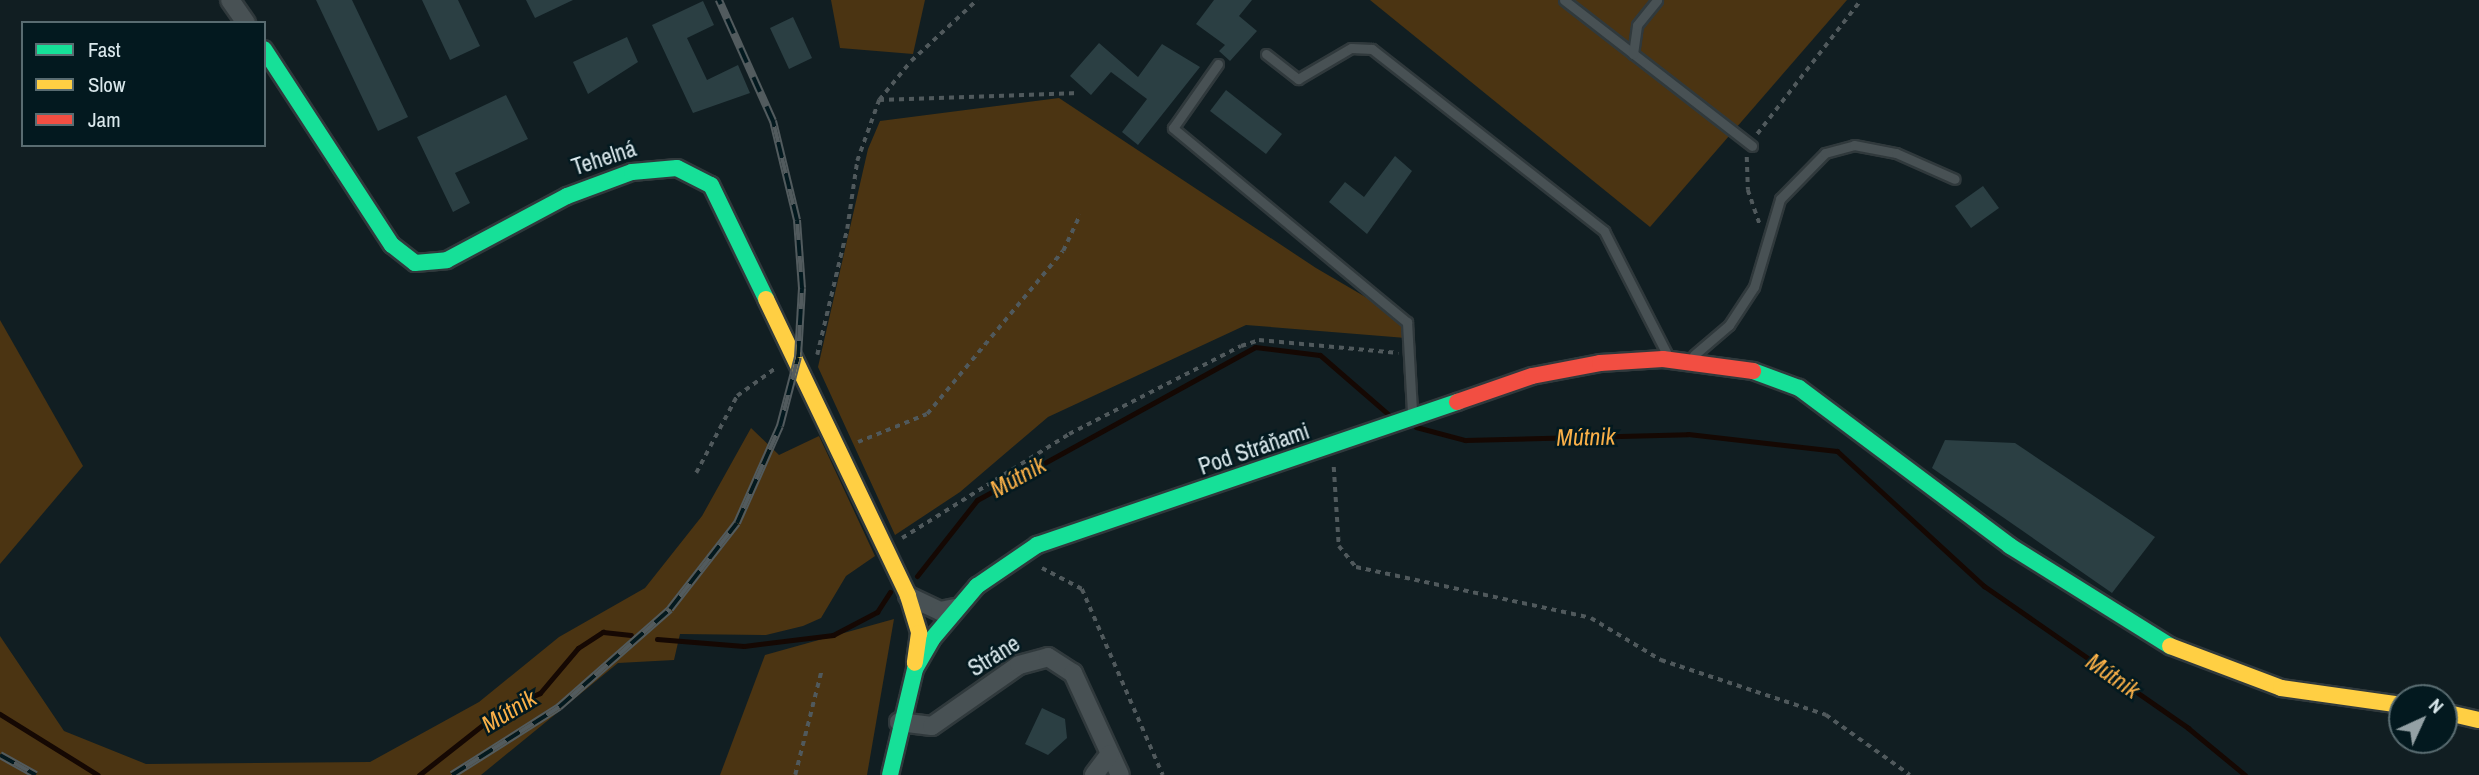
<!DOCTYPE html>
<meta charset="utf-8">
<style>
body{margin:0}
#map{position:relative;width:2479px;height:775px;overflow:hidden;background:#111e22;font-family:"Archivo Narrow",sans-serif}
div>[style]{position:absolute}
.green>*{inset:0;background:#4b3412}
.stream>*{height:5px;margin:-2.5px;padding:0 2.5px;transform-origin:2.5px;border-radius:2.5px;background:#150803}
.building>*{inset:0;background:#2b3f43}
.path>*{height:3.5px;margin-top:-1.75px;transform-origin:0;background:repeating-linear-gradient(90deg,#50595c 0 5px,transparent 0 10px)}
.roads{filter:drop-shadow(2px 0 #30393c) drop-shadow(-2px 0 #30393c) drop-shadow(0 2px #30393c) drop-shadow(0 -2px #30393c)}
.lane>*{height:9px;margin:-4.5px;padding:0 4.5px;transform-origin:4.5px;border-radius:4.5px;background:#485154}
.street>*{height:18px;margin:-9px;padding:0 9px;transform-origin:9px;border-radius:9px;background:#485154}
.fast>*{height:16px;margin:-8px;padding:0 8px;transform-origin:8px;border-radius:8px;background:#16e098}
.slow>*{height:16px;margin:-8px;padding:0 8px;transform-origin:8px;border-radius:8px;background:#ffcf43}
.jam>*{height:16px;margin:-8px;padding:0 8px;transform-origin:8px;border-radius:8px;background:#f24e42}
.rail>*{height:8px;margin-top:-4px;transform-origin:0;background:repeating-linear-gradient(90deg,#03191f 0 16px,#525b5e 0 32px);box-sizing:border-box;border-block:2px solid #525b5e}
span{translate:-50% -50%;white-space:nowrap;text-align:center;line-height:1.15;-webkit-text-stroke:5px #03191f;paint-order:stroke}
.street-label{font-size:23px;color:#dae8ec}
.water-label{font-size:24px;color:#f9b048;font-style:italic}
.legend{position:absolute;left:21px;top:21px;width:245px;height:126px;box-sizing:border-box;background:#03191f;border:2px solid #596c71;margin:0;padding:9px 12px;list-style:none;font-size:21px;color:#dae8ec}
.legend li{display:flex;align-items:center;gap:14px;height:35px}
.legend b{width:35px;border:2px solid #596c71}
.north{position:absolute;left:2388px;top:684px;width:70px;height:70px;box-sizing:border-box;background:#03191f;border:2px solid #596c71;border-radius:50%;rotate:45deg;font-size:19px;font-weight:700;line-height:28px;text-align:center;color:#dae8ec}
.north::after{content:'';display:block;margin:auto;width:24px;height:32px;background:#94a1a5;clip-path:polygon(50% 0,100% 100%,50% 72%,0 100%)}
</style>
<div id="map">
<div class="green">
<div style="clip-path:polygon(831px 0,925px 0,913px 54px,840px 48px)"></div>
<div style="clip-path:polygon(1370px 0,1847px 0,1650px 227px)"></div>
<div style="clip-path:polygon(1059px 98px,1316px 268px,1398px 316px,1406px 338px,1246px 325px,1048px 417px,960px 492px,895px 535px,818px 367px,868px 149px,880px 121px)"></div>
<div style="clip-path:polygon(0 320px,83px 466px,0 564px)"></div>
<div style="clip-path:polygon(751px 428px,779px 455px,819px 436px,875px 556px,846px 576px,821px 618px,803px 626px,766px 635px,680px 634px,674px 660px,618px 663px,481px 775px,0 775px,0 636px,64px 731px,146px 764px,370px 762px,479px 702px,559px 637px,645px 588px,702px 516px)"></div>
<div style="clip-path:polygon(894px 619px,867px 775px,720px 775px,765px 655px)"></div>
</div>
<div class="stream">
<div style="left:1416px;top:427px;width:51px;rotate:14.9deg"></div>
<div style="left:1465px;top:440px;width:223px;rotate:-1.5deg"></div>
<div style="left:1688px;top:434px;width:150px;rotate:6.5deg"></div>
<div style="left:1837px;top:451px;width:200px;rotate:42.6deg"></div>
<div style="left:1984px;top:586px;width:249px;rotate:34.8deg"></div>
<div style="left:2188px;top:728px;width:74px;rotate:39.5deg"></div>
<div style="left:917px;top:576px;width:97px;rotate:-51.7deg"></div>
<div style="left:977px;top:500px;width:317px;rotate:-28.8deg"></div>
<div style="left:1255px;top:347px;width:65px;rotate:7deg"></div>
<div style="left:1320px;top:355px;width:91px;rotate:41deg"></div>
<div style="left:657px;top:639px;width:87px;rotate:4.6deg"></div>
<div style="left:744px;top:646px;width:90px;rotate:-7deg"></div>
<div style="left:833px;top:635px;width:50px;rotate:-27.6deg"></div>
<div style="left:877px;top:612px;width:24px;rotate:-57deg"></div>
<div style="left:0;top:714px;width:115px;rotate:31.9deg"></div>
<div style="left:419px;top:775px;width:107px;rotate:-38.2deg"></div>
<div style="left:503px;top:709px;width:40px;rotate:-23.4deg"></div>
<div style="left:540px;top:693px;width:59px;rotate:-49.8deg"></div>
<div style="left:578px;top:648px;width:30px;rotate:-33deg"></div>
<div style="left:603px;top:632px;width:28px;rotate:6deg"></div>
</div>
<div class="building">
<div style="clip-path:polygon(316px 0,352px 0,408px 117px,378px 131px)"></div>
<div style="clip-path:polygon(422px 0,458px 0,480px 46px,450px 60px)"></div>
<div style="clip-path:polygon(526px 0,573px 0,535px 18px)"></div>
<div style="clip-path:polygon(1214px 0,1252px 0,1239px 16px,1257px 31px,1230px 61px,1219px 51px,1225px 45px,1196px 24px)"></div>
<div style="clip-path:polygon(703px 1px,714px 25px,687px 38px,707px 80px,738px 65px,750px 93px,693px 113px,652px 25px)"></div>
<div style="clip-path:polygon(793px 17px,812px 58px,789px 69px,770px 28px)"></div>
<div style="clip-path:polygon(627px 37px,638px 62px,588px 94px,573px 62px)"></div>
<div style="clip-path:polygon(1099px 43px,1138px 77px,1162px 44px,1200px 67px,1138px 145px,1122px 132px,1147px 99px,1111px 72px,1091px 95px,1070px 76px)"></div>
<div style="clip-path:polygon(1226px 90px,1282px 134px,1266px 154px,1210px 111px)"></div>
<div style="clip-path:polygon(506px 95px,528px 139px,455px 173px,470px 203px,453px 212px,417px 137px)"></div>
<div style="clip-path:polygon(1395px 156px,1412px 171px,1367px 234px,1329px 202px,1345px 182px,1364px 197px)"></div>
<div style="clip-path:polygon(1983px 186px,1999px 208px,1971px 228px,1955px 206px)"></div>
<div style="clip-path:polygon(1945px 440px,2015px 443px,2155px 537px,2112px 593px,1932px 468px)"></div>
<div style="clip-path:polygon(1042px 708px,1065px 719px,1067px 738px,1048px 755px,1025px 744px)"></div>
</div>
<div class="path">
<div style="left:879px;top:100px;width:50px;rotate:-50.6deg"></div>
<div style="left:911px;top:61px;width:90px;rotate:-42.7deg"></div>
<div style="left:1757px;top:134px;width:170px;rotate:-52.2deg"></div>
<div style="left:1747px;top:157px;width:33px;rotate:88deg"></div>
<div style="left:1748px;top:190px;width:36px;rotate:71deg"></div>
<div style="left:817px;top:355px;width:130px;rotate:-76.6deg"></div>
<div style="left:847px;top:229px;width:69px;rotate:-81.6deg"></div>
<div style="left:857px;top:161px;width:65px;rotate:-70.2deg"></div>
<div style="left:879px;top:100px;width:200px;rotate:-2deg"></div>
<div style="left:858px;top:442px;width:74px;rotate:-22.1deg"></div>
<div style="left:927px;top:414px;width:212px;rotate:-50.2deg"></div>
<div style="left:1063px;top:251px;width:40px;rotate:-65deg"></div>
<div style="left:1334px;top:467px;width:79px;rotate:86.4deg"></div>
<div style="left:1339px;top:546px;width:27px;rotate:51deg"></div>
<div style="left:1356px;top:567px;width:240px;rotate:12.2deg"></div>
<div style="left:1591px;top:618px;width:82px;rotate:31deg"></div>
<div style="left:1661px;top:660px;width:174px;rotate:18.4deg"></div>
<div style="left:1826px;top:715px;width:103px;rotate:35.5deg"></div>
<div style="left:696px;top:473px;width:87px;rotate:-62deg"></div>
<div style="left:737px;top:396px;width:49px;rotate:-35.9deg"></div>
<div style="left:902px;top:538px;width:197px;rotate:-31.9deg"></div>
<div style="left:1069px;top:434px;width:193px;rotate:-27.1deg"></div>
<div style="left:1241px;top:346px;width:19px;rotate:-18deg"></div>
<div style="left:1259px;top:340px;width:140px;rotate:5.3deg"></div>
<div style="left:1042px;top:568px;width:45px;rotate:27.7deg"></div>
<div style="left:1082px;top:589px;width:203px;rotate:66.5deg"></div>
<div style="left:795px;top:775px;width:106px;rotate:-75.8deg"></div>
</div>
<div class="roads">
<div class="lane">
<div style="left:1564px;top:0;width:238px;rotate:37.8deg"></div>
<div style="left:1266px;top:54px;width:41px;rotate:38deg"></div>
<div style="left:1298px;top:79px;width:61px;rotate:-30.3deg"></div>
<div style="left:1351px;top:48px;width:21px;rotate:3deg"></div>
<div style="left:1372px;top:49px;width:295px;rotate:38.1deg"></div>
<div style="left:1604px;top:231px;width:138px;rotate:62.9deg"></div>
<div style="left:1633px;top:54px;width:29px;rotate:-82deg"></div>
<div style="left:1637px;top:25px;width:32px;rotate:-51deg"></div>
<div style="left:1218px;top:64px;width:78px;rotate:125.1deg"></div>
<div style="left:1173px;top:128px;width:304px;rotate:39.7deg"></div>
<div style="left:1407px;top:322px;width:90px;rotate:86.8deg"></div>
<div style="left:1694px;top:355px;width:46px;rotate:-40.6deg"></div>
<div style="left:1729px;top:325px;width:45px;rotate:-56.7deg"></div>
<div style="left:1754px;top:287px;width:92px;rotate:-73.5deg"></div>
<div style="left:1780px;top:199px;width:64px;rotate:-45.6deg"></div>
<div style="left:1825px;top:153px;width:30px;rotate:-15deg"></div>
<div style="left:1854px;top:145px;width:43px;rotate:10.8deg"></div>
<div style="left:1896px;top:153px;width:64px;rotate:23.8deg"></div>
</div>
<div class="street">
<div style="left:230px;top:0;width:28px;rotate:55deg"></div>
<div style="left:908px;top:596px;width:35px;rotate:25deg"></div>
<div style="left:940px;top:611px;width:15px;rotate:-11deg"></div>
<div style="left:899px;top:722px;width:33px;rotate:7deg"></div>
<div style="left:932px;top:726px;width:106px;rotate:-35deg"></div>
<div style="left:1019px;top:665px;width:30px;rotate:-15deg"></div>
<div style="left:1048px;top:657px;width:30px;rotate:33deg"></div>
<div style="left:1073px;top:673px;width:112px;rotate:65.3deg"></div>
<div style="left:1094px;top:775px;width:26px;rotate:-53deg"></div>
</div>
<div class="fast">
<div style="left:264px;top:49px;width:234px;rotate:56.9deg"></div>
<div style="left:392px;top:245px;width:29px;rotate:38deg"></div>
<div style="left:415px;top:263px;width:32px;rotate:-5deg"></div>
<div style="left:447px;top:260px;width:136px;rotate:-28.1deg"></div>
<div style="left:567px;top:196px;width:69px;rotate:-20.3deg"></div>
<div style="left:632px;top:172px;width:45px;rotate:-5.1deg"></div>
<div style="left:677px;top:168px;width:38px;rotate:27deg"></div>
<div style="left:711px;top:185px;width:127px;rotate:64.2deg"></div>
<div style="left:1753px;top:371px;width:49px;rotate:20.3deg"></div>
<div style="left:1799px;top:388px;width:264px;rotate:36.8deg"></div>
<div style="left:2010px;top:546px;width:189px;rotate:32deg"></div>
<div style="left:890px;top:775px;width:109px;rotate:-76.7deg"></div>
<div style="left:915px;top:669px;width:34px;rotate:-60deg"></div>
<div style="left:932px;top:639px;width:70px;rotate:-49.7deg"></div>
<div style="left:977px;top:586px;width:73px;rotate:-34.3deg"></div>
<div style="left:1037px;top:545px;width:444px;rotate:-18.8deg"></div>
</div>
<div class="slow">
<div style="left:766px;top:299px;width:329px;rotate:64.4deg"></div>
<div style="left:908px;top:596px;width:39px;rotate:73deg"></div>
<div style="left:919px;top:633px;width:30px;rotate:98deg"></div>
<div style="left:2170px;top:646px;width:119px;rotate:20.7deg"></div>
<div style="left:2281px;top:688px;width:122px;rotate:8deg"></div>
<div style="left:2444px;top:712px;width:36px;rotate:13deg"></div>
</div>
<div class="jam">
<div style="left:1457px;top:402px;width:79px;rotate:-19.1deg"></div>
<div style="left:1532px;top:376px;width:69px;rotate:-10.8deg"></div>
<div style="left:1600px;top:363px;width:63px;rotate:-3.6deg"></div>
<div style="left:1663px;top:359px;width:91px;rotate:7.6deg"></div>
</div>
</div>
<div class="rail">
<div style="left:0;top:755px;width:41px;rotate:29.1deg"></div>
<div style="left:452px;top:775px;width:127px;rotate:-32.4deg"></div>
<div style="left:559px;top:707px;width:148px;rotate:-41.4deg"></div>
<div style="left:670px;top:609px;width:109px;rotate:-52.1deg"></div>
<div style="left:737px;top:523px;width:106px;rotate:-66.1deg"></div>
<div style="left:780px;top:426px;width:71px;rotate:-75.4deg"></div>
<div style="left:798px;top:357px;width:69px;rotate:-86.7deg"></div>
<div style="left:802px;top:288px;width:68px;rotate:-94.2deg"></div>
<div style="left:797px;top:220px;width:102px;rotate:-103.6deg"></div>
<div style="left:773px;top:121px;width:133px;rotate:-114.1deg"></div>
</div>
<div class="street-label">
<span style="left:604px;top:158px;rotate:-18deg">Tehelná</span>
<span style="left:1254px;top:449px;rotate:-19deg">Pod Stráňami</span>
<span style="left:994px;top:656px;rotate:-32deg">Stráne</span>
</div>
<div class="water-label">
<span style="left:1586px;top:437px;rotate:-1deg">Mútnik</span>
<span style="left:1018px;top:477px;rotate:-29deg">Mútnik</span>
<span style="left:2113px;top:676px;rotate:35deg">Mútnik</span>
<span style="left:509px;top:711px;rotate:-31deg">Mútnik</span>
</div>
<ul class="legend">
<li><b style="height:9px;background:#16e098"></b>Fast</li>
<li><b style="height:9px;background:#ffcf43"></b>Slow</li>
<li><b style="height:9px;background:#f24e42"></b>Jam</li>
</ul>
<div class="north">N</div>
</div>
